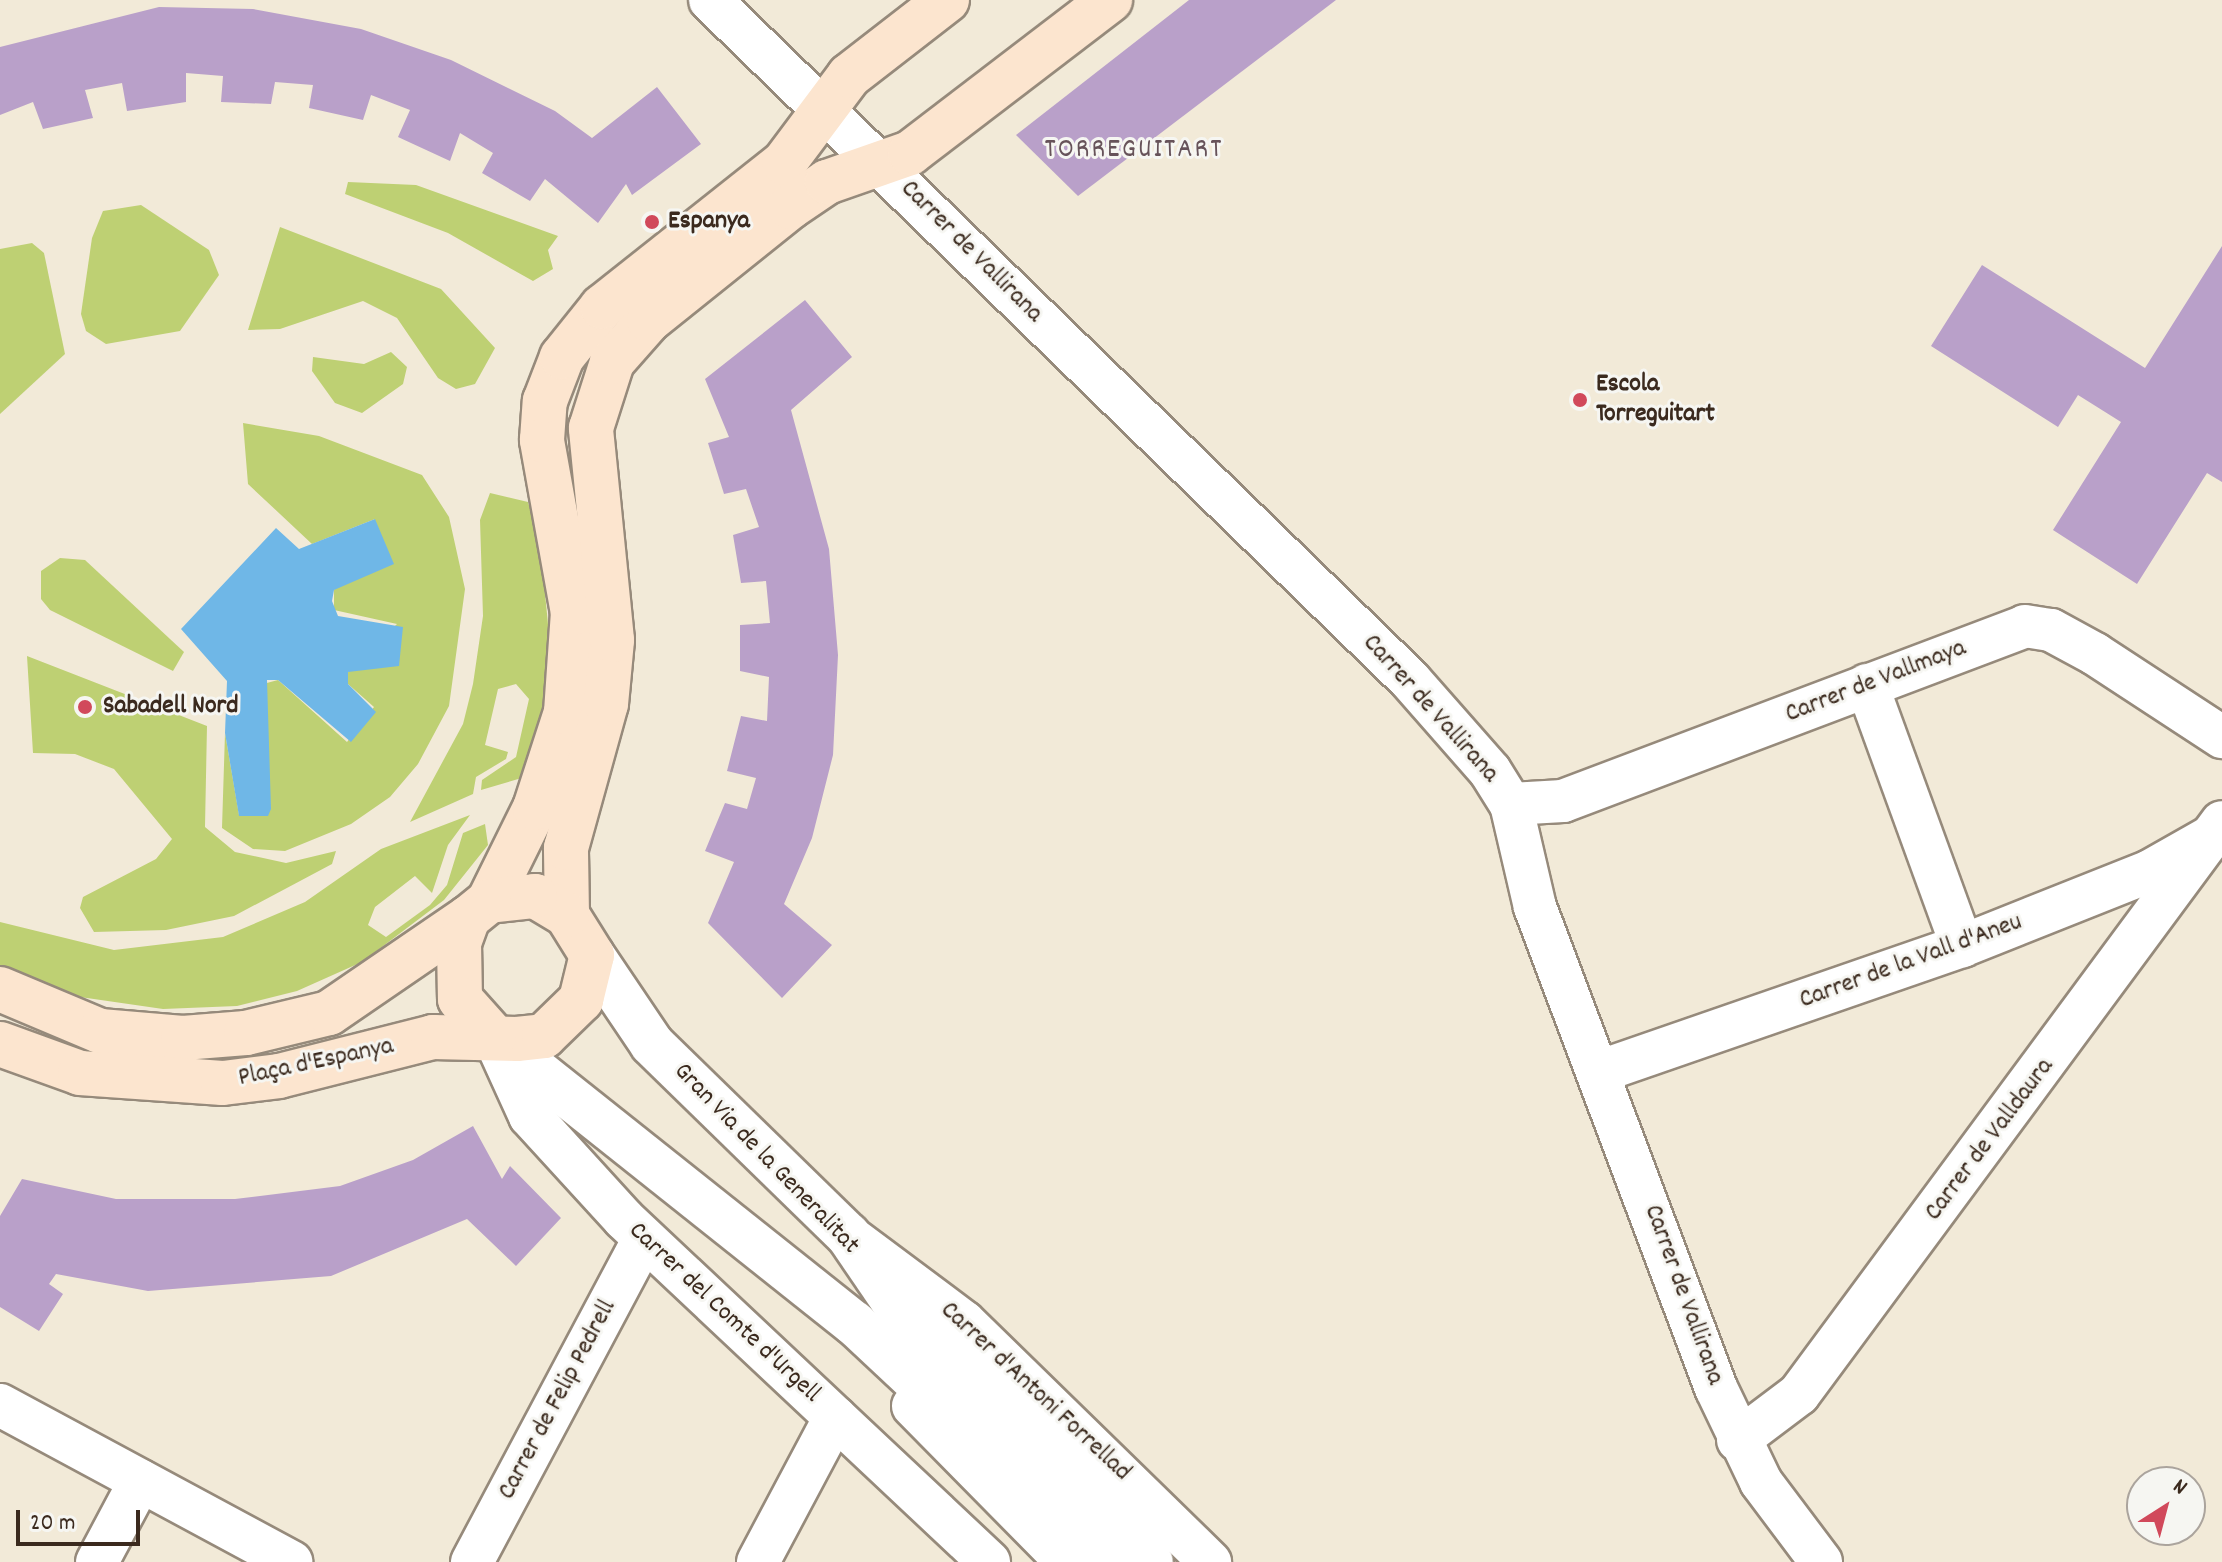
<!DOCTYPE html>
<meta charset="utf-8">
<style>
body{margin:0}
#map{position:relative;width:2222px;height:1562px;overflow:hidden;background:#f2ead8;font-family:Dekko,sans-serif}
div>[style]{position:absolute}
.green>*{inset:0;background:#bed073}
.water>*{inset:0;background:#6fb7e7}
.building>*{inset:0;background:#b9a0c9}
.roads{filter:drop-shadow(2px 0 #968a7b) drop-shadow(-2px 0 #968a7b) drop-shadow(0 2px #968a7b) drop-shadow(0 -2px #968a7b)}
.minor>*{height:42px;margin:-21px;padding:0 21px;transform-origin:21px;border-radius:21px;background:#fff}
.tertiary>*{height:44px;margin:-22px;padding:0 22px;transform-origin:22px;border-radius:22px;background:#fff}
.secondary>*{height:44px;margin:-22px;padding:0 22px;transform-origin:22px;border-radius:22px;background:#fce5cf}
.dots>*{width:22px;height:22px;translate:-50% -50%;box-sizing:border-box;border:4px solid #f6f6f2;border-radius:50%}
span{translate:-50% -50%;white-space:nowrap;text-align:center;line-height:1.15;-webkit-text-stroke:6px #f6f6f2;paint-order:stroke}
.poi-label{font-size:26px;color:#3b2a1e;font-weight:700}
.left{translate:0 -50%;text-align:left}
.street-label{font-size:26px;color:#3b2a1e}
.neighbourhood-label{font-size:28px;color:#67535a;letter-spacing:2px}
.north{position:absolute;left:2126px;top:1466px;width:80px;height:80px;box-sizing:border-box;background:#f6f6f2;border:2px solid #aba49d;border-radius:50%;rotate:36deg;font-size:22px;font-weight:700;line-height:32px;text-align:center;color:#3b2a1e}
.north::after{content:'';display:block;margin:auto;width:28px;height:36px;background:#d1495b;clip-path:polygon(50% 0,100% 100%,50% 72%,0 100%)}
.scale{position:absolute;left:16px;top:1510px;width:124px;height:36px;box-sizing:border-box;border:4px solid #3b2a1e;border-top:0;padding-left:10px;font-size:24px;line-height:28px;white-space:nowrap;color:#3b2a1e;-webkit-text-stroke:6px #f6f6f2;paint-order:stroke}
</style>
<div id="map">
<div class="green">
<div style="clip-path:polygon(348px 182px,416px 185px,558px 236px,548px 250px,553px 269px,533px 281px,448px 233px,345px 194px)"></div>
<div style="clip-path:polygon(141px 205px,209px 250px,219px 275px,180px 331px,106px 344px,86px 331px,81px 314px,92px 238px,103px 211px)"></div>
<div style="clip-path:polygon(280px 227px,441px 289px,495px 348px,475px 384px,456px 389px,438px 378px,397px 318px,363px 301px,280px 329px,248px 330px)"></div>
<div style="clip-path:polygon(32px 243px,44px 253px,65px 354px,0 414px,0 249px)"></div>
<div style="clip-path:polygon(391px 352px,407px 367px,403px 384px,362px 413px,335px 403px,312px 371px,313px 357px,364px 364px)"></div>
<div style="clip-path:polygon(243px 423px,319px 436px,422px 475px,449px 517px,465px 589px,449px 706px,418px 764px,390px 797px,351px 824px,285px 851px,253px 849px,222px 828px,225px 733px,239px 815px,268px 816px,263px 684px,278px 680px,347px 742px,374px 707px,348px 684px,348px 672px,397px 624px,334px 610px,334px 590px,375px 519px,312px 544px,248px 484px)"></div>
<div style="clip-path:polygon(490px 493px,528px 502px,540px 542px,551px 655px,539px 734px,525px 777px,481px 790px,482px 780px,516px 757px,529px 699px,516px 684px,498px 689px,485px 745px,508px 752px,506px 759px,476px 777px,473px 794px,410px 822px,463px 724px,473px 684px,483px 616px,480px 520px)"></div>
<div style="clip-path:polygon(60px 558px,85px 560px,184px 652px,173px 671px,50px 610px,41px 599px,41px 571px)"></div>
<div style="clip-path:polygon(27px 656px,207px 726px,205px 827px,235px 852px,286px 863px,336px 851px,332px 864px,234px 916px,166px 930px,94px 932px,80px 908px,83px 897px,156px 859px,172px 839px,114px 769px,75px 754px,33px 753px)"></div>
<div style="clip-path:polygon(470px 815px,448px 845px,432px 893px,415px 876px,375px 907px,368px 925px,386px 937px,430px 905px,447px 885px,463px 833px,485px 824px,488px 845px,444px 900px,362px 962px,297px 991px,237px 1006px,163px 1009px,80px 997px,0 967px,0 922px,114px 950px,223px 937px,305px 902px,381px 849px)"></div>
</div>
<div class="water">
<div style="clip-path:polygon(375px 519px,394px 564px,334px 590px,332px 601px,338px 616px,403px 627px,399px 666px,348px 672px,348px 684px,376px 712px,351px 742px,278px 680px,267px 680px,271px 809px,268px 816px,239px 816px,225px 733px,227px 681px,181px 629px,276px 528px,299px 549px)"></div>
</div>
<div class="building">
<div style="clip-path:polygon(1189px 0,1336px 0,1078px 196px,1016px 135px)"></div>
<div style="clip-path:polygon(159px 7px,253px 9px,361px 29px,451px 60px,555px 111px,592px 138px,657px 87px,701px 144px,632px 195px,626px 184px,598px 223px,545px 179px,530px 201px,482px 173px,493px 153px,460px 133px,450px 161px,398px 137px,410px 110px,371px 95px,363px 120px,309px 108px,313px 85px,275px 82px,271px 104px,221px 102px,223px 76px,186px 73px,186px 102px,127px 111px,122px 83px,85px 90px,93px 118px,43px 129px,33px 102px,0 115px,0 47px)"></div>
<div style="clip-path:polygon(2222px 246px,2222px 482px,2207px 473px,2137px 584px,2053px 530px,2121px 422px,2078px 395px,2058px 427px,1931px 346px,1982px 265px,2145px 368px)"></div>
<div style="clip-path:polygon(805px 300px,852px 357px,791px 410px,829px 549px,838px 655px,833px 755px,812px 838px,784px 904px,832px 945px,782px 998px,708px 923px,734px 862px,705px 851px,725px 803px,747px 809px,756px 778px,727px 771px,741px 716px,767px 721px,769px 677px,740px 671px,740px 625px,770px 623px,766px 581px,741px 583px,733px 535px,759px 527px,746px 489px,724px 494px,708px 443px,729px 437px,705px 379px)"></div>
<div style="clip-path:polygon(473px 1126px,502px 1179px,510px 1166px,561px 1218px,516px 1266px,467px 1219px,331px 1276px,148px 1291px,56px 1274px,49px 1284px,63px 1294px,39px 1331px,0 1307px,0 1216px,22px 1179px,116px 1199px,235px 1199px,340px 1186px,413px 1160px)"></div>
</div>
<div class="roads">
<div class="minor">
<div style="left:710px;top:0;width:976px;rotate:44.17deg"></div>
<div style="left:1410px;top:680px;width:121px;rotate:48.7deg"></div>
<div style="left:1490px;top:771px;width:39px;rotate:58deg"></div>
<div style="left:1511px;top:804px;width:106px;rotate:76.9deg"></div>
<div style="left:1535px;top:907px;width:514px;rotate:69.38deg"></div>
<div style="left:1716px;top:1388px;width:104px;rotate:64.4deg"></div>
<div style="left:1761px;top:1482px;width:100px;rotate:53.1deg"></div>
<div style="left:1867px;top:685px;width:278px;rotate:70deg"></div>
<div style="left:1511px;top:804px;width:52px;rotate:-3.3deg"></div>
<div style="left:1563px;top:801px;width:494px;rotate:-20.7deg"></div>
<div style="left:2025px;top:626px;width:26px;rotate:9deg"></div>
<div style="left:2051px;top:630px;width:50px;rotate:28.6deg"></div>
<div style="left:2095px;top:654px;width:152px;rotate:33.2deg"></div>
<div style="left:494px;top:1037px;width:87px;rotate:65.5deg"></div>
<div style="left:530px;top:1116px;width:139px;rotate:47.6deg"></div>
<div style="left:624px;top:1219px;width:501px;rotate:43.22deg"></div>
<div style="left:1601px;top:1071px;width:382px;rotate:-19.1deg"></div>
<div style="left:1962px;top:946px;width:202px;rotate:-21.7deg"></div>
<div style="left:2150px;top:871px;width:67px;rotate:-29.6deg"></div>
<div style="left:853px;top:1239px;width:139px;rotate:36.8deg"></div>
<div style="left:964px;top:1322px;width:344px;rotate:44.3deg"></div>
<div style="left:0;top:1405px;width:331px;rotate:28.3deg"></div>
<div style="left:913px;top:1406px;width:219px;rotate:45.4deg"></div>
<div style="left:1738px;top:1440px;width:76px;rotate:-37deg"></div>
<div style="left:1799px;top:1394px;width:711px;rotate:-53.52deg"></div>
<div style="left:97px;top:1562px;width:92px;rotate:-62deg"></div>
<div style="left:472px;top:1562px;width:366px;rotate:-62deg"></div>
<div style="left:758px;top:1562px;width:164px;rotate:-62deg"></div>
</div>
<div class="tertiary">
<div style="left:592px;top:955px;width:107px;rotate:56deg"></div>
<div style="left:652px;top:1044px;width:274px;rotate:44.3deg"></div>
<div style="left:848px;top:1235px;width:83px;rotate:55.7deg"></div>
<div style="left:895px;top:1304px;width:363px;rotate:45.2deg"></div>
<div style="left:494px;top:1037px;width:460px;rotate:38.5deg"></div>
<div style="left:854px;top:1323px;width:349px;rotate:43.1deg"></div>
</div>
<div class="secondary">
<div style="left:489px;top:901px;width:104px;rotate:-63.7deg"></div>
<div style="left:535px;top:808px;width:101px;rotate:-72.1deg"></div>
<div style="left:566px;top:712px;width:99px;rotate:-86deg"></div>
<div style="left:573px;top:613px;width:176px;rotate:-100.2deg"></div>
<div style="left:542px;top:440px;width:39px;rotate:-86deg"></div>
<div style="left:545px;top:401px;width:47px;rotate:-68.9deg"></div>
<div style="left:562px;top:357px;width:64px;rotate:-51.3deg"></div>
<div style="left:602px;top:307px;width:232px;rotate:-38.4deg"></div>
<div style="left:784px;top:163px;width:109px;rotate:-53.2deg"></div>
<div style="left:849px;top:76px;width:124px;rotate:-37.8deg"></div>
<div style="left:567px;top:915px;width:67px;rotate:-90.9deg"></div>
<div style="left:566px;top:848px;width:149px;rotate:-74.5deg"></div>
<div style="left:606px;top:704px;width:64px;rotate:-84.6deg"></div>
<div style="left:612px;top:640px;width:213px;rotate:-95.7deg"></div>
<div style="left:591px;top:428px;width:69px;rotate:-72.3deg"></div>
<div style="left:612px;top:362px;width:56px;rotate:-48.6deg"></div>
<div style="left:649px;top:320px;width:181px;rotate:-38.7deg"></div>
<div style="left:790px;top:207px;width:45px;rotate:-34deg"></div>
<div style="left:827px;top:182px;width:88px;rotate:-19.3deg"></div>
<div style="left:910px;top:153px;width:252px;rotate:-37.4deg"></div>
<div style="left:0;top:989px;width:108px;rotate:22.8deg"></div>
<div style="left:100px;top:1031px;width:83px;rotate:4.8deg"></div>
<div style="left:183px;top:1038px;width:63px;rotate:-4.5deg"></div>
<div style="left:246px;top:1033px;width:85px;rotate:-13.5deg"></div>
<div style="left:329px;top:1013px;width:168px;rotate:-34.4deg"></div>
<div style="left:0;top:1044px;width:85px;rotate:19.9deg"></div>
<div style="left:80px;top:1073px;width:143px;rotate:4deg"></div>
<div style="left:223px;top:1083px;width:56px;rotate:-7.1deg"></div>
<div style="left:279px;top:1076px;width:159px;rotate:-14.2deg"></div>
<div style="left:433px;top:1037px;width:84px;rotate:1.4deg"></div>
<div style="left:517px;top:1039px;width:27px;rotate:-6deg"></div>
<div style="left:544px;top:1036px;width:52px;rotate:-44.2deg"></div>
<div style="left:581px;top:1000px;width:46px;rotate:-76.3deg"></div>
<div style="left:592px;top:955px;width:47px;rotate:-122deg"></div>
<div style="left:567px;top:915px;width:37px;rotate:-149deg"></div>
<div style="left:535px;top:896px;width:46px;rotate:173.8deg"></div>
<div style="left:489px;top:901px;width:27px;rotate:141deg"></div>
<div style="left:468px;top:918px;width:27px;rotate:110deg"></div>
<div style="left:459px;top:943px;width:56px;rotate:89deg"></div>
<div style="left:460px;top:999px;width:51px;rotate:48.2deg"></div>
</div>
</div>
<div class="dots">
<div style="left:652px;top:222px;background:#d1495b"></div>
<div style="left:1580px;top:400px;background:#d1495b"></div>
<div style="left:85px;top:707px;background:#d1495b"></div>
</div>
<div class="poi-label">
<span class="left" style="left:668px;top:222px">Espanya</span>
<span class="left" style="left:1596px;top:400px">Escola<br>Torreguitart</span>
<span class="left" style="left:103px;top:707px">Sabadell Nord</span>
</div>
<div class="street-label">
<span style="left:971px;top:252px;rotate:45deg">Carrer de Vallirana</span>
<span style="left:1876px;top:682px;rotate:-21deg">Carrer de Vallmaya</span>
<span style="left:1430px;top:709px;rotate:48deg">Carrer de Vallirana</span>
<span style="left:1911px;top:962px;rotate:-20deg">Carrer de la Vall d'Aneu</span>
<span style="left:316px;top:1063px;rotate:-12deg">Plaça d'Espanya</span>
<span style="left:1990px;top:1140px;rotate:-53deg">Carrer de Valldaura</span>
<span style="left:766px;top:1159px;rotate:46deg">Gran Via de la Generalitat</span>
<span style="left:1683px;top:1295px;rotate:70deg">Carrer de Vallirana</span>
<span style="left:724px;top:1313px;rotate:43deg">Carrer del Comte d'Urgell</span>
<span style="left:1035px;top:1392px;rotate:43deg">Carrer d'Antoni Forrellad</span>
<span style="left:558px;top:1400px;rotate:-62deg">Carrer de Felip Pedrell</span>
</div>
<div class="neighbourhood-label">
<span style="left:1134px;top:151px">TORREGUITART</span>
</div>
<div class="north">N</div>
<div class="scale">20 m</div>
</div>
